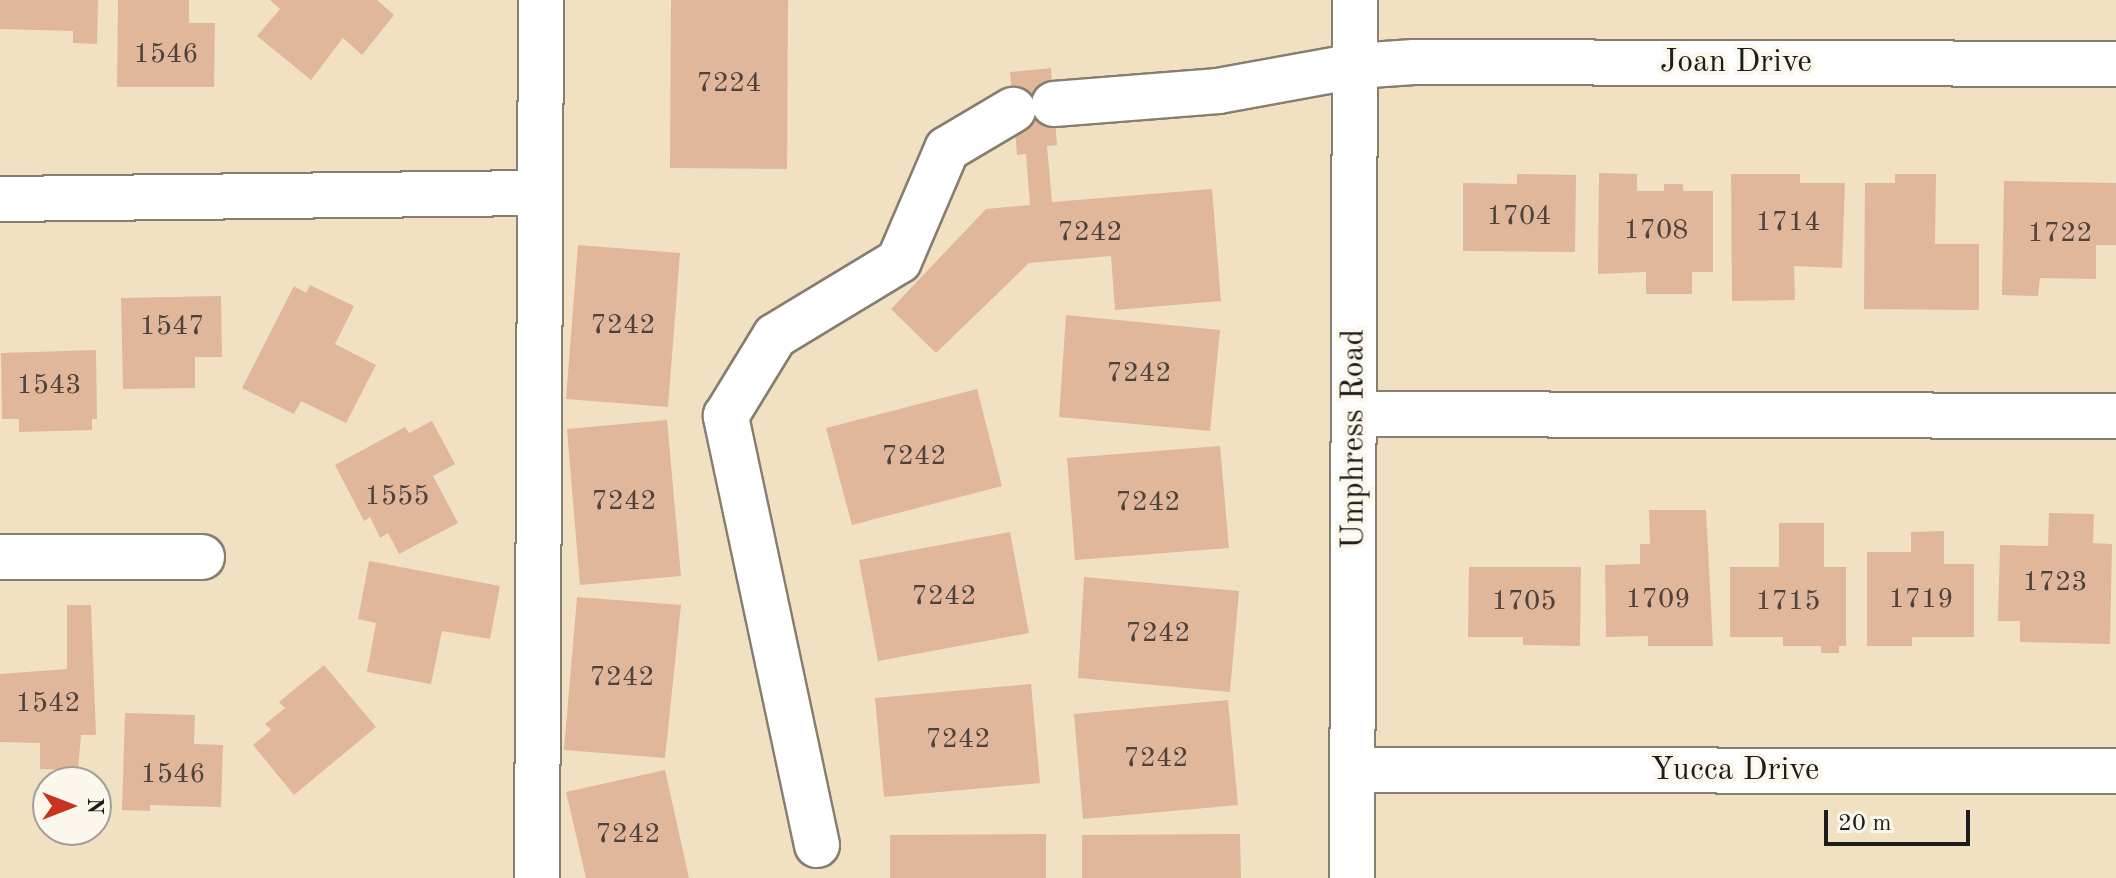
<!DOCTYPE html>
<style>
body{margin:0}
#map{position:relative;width:2116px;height:878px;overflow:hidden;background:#f1e1c2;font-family:"Old Standard TT",serif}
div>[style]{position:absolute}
.building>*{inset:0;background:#e1b79b}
.roads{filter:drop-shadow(2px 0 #867e6f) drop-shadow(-2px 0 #867e6f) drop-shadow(0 2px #867e6f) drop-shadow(0 -2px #867e6f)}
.minor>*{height:44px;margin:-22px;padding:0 22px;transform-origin:22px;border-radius:22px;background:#fff}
span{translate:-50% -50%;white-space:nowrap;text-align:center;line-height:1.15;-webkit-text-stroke:8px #fbf7ec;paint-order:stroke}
.number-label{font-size:28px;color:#4d433c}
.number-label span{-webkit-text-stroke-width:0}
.street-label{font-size:32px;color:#1c1c1c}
.north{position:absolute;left:32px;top:766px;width:80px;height:80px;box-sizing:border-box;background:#fbf7ec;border:2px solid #a29f99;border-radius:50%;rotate:90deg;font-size:22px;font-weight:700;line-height:32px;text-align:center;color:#1c1c1c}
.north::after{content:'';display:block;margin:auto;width:28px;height:36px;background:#c8321e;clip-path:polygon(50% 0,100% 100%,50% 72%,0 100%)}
.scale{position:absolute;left:1824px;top:810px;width:146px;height:36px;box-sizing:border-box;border:4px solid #1c1c1c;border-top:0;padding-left:10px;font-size:24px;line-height:28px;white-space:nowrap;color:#1c1c1c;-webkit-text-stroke:6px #fbf7ec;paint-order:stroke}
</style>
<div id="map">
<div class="building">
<div style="clip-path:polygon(0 0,98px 0,97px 44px,73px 43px,73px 31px,0 29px)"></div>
<div style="clip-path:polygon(118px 0,189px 0,189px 23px,215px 23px,214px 87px,117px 87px)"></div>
<div style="clip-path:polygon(270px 0,377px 0,394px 15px,362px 55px,343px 38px,311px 80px,257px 36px,280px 9px)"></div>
<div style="clip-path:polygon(671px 0,788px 0,787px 169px,670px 168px)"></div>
<div style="clip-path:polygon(1051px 68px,1057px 145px,1047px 146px,1052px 202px,1212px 189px,1221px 301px,1115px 310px,1111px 256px,1029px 263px,936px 353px,891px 309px,986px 209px,1030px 205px,1026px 154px,1017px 155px,1010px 72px)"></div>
<div style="clip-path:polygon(1599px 173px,1637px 174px,1637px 191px,1664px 191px,1664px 184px,1683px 184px,1683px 191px,1713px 191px,1713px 272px,1692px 272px,1692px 294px,1646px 294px,1646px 272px,1598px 274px)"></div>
<div style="clip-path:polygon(1517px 174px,1576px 175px,1575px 252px,1463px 251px,1463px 183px,1517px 184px)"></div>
<div style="clip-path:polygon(1731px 174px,1800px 174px,1800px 183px,1845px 183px,1842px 268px,1794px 266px,1795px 300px,1732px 301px)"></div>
<div style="clip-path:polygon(1895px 174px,1936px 174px,1935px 244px,1979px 244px,1979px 310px,1864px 309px,1865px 183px,1895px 183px)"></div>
<div style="clip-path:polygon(2004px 181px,2116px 183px,2116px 245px,2096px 245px,2096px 279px,2040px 278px,2038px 296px,2002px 295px)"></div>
<div style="clip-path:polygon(578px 245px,680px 253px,668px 407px,566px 399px)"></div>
<div style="clip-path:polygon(310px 285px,354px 306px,335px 344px,376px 365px,346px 423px,301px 401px,294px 414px,242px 388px,294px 286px,306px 293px)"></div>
<div style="clip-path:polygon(221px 296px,222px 357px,195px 357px,195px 388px,123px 389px,121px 298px)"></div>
<div style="clip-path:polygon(1066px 315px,1220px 330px,1210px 431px,1059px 417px)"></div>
<div style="clip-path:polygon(96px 350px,97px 419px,92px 419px,92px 430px,19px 432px,19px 419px,2px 419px,1px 353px)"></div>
<div style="clip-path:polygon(977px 389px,1002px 486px,852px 525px,826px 428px)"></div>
<div style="clip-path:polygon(667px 420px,681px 576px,580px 585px,567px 429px)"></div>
<div style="clip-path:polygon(432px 421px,455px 464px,433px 476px,458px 523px,399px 554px,388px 533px,380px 538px,370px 517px,364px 521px,335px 465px,405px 427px,409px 433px)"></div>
<div style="clip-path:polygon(1220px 446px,1229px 548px,1075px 560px,1067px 458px)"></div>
<div style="clip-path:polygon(1649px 510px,1706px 510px,1713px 646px,1648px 646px,1648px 636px,1606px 637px,1605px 565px,1640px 564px,1640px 544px,1650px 544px)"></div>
<div style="clip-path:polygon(2049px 513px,2094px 514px,2093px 543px,2112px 544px,2110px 644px,2020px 642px,2020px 621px,1998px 621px,2000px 545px,2048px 546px)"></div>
<div style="clip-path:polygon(1779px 523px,1824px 523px,1824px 567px,1846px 567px,1846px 646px,1839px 646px,1839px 653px,1821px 653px,1821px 646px,1783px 646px,1783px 637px,1730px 637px,1730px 567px,1779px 567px)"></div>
<div style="clip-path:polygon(1944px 531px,1944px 564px,1974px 564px,1974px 637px,1912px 637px,1912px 646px,1867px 646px,1867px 552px,1911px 552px,1911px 532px)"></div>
<div style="clip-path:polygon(1010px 532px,1029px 633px,878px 661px,859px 560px)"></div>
<div style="clip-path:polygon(369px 561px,500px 586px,490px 639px,442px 631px,431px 684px,367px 672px,376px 623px,358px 619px)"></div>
<div style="clip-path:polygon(1469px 567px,1581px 567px,1580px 646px,1523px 645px,1523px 637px,1468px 637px)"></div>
<div style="clip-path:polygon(1084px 577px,1239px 591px,1230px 692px,1078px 678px)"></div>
<div style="clip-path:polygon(577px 597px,681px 605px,665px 758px,564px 750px)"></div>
<div style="clip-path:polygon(67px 605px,91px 605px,96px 735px,81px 735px,78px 770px,40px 769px,40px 743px,0 742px,0 674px,67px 669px)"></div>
<div style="clip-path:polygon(324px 665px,376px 727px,294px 795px,253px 745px,271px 730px,265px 724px,285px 708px,279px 702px)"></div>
<div style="clip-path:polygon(1031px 684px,1040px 783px,884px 797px,875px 698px)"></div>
<div style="clip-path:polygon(1228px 700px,1238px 805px,1083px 819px,1074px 714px)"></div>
<div style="clip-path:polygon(125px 713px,195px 715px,194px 744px,223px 745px,221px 807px,150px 805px,150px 811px,122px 810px)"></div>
<div style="clip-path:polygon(665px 770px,689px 878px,586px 878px,566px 792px)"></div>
<div style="clip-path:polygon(1046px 834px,1046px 878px,890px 878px,890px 835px)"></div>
<div style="clip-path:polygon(1240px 834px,1241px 878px,1082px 878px,1082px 835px)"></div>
</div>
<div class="roads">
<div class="minor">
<div style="left:1054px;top:104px;width:165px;rotate:-4.5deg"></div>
<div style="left:1218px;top:91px;width:139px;rotate:-10.3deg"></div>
<div style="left:1355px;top:66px;width:59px;rotate:-3.9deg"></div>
<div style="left:1414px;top:62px;width:702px;rotate:0.16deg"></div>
<div style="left:0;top:199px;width:540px;rotate:-0.64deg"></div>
<div style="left:1355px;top:414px;width:761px;rotate:0.15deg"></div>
<div style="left:0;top:557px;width:202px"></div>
<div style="left:1353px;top:770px;width:763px;rotate:0.08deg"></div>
<div style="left:817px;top:845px;width:439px;rotate:-102deg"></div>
<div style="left:726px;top:416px;width:94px;rotate:-58.5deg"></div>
<div style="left:775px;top:336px;width:145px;rotate:-31.2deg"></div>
<div style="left:899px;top:261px;width:122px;rotate:-66.8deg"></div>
<div style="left:947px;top:149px;width:77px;rotate:-30.6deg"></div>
<div style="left:537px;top:878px;width:878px;rotate:-89.74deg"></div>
<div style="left:1352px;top:878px;width:878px;rotate:-89.8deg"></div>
</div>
</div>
<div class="number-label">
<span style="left:166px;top:55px">1546</span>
<span style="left:729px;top:84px">7224</span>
<span style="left:1519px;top:217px">1704</span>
<span style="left:1788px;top:223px">1714</span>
<span style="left:1656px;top:231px">1708</span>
<span style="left:1090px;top:233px">7242</span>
<span style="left:2060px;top:234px">1722</span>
<span style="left:623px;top:326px">7242</span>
<span style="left:172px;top:327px">1547</span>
<span style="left:1139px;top:374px">7242</span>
<span style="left:49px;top:386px">1543</span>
<span style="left:914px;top:457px">7242</span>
<span style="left:397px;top:497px">1555</span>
<span style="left:624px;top:502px">7242</span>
<span style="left:1148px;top:503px">7242</span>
<span style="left:2055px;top:583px">1723</span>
<span style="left:944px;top:597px">7242</span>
<span style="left:1658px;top:600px">1709</span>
<span style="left:1921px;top:600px">1719</span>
<span style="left:1524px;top:602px">1705</span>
<span style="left:1788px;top:602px">1715</span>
<span style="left:1158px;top:634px">7242</span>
<span style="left:622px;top:678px">7242</span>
<span style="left:48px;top:704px">1542</span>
<span style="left:958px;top:740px">7242</span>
<span style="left:1156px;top:759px">7242</span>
<span style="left:173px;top:775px">1546</span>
<span style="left:628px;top:835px">7242</span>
</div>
<div class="street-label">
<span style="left:1736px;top:63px">Joan Drive</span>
<span style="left:1355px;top:439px;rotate:-90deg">Umphress Road</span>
<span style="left:1735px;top:771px">Yucca Drive</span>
</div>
<div class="north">N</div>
<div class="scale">20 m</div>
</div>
